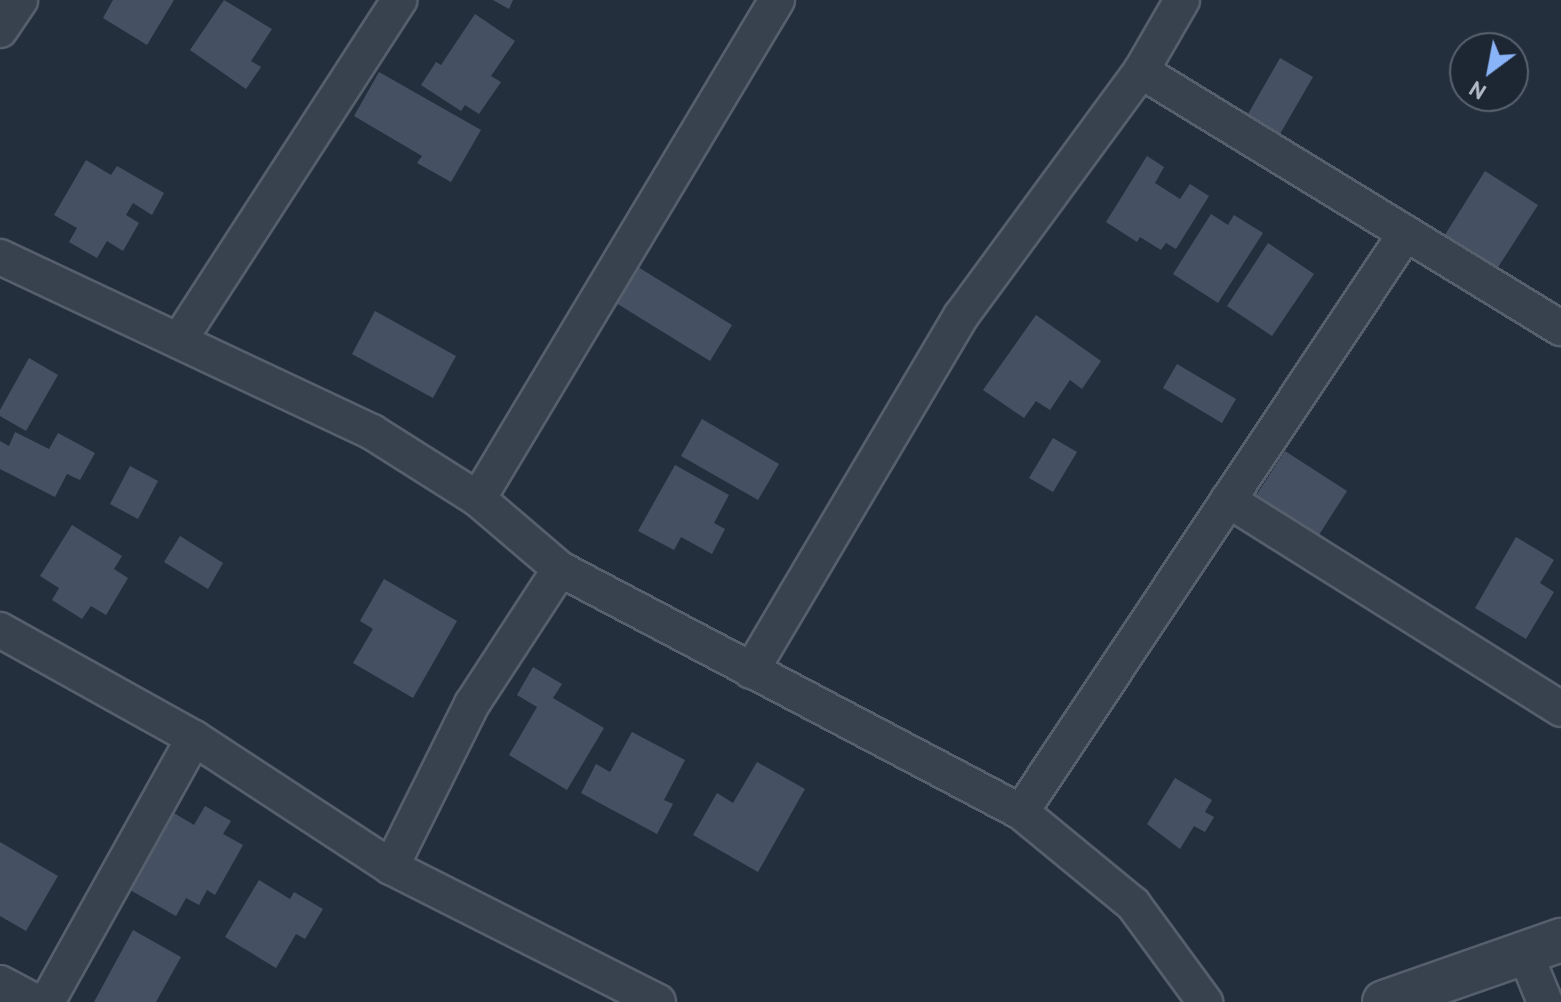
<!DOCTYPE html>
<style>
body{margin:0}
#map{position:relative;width:1561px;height:1002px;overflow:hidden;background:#242f3e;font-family:"PT Sans",sans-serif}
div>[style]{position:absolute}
.building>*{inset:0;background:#455162}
.roads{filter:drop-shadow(2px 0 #565f6c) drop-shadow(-2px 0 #565f6c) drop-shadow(0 2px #565f6c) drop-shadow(0 -2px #565f6c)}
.minor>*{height:34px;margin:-17px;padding:0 17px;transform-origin:17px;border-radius:17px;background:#38414e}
.tertiary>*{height:42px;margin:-21px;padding:0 21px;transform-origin:21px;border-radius:21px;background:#38414e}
span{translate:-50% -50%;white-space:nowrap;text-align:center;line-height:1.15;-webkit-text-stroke:6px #1d2633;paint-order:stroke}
.north{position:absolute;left:1449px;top:32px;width:80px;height:80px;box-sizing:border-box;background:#1d2633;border:2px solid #59626f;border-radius:50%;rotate:212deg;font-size:22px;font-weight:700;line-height:32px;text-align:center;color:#b4bcc9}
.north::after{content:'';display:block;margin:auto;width:28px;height:36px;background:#8ab4f8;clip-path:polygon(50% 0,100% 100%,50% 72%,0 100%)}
</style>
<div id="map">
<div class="building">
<div style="clip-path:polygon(113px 0,174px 0,147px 45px,103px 18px)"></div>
<div style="clip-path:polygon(224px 0,272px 29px,251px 61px,261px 67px,246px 89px,190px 50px)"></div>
<div style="clip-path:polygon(493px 0,513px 0,509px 9px)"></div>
<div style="clip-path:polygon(475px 14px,515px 41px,491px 76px,501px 82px,479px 114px,465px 105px,461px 111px,421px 85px,436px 62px,441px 65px)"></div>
<div style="clip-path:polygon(1280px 58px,1313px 77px,1273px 146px,1240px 128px)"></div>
<div style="clip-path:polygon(379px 72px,481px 130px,451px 182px,417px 163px,422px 156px,354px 116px)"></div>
<div style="clip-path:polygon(1147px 156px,1164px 167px,1155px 183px,1180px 199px,1190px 184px,1209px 196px,1176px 249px,1166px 243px,1161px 250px,1140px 237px,1137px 242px,1106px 222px)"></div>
<div style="clip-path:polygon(86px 160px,111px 175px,117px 166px,164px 193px,152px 215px,133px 203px,126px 215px,139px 223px,123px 251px,107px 241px,97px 258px,69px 242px,77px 228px,54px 215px)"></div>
<div style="clip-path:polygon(1485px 171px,1538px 205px,1495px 272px,1443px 238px)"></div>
<div style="clip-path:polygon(1211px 214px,1228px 225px,1234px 215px,1263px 233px,1218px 303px,1173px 274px)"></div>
<div style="clip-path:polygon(1268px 243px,1314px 274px,1272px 336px,1227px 306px)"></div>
<div style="clip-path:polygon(638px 267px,732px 325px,710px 361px,616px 303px)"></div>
<div style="clip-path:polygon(375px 311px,456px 356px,433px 398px,352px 354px)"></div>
<div style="clip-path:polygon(1036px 315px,1101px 361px,1082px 389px,1070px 380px,1050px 410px,1036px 401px,1024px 418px,983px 390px)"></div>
<div style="clip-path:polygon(29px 358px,58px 375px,26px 431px,0 416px,0 410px)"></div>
<div style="clip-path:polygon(1177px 364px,1236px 399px,1222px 423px,1163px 388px)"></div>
<div style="clip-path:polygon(702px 419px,779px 464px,758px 500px,681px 456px)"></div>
<div style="clip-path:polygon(15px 432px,49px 449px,58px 433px,95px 453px,80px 480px,67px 474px,55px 497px,0 469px,0 441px,9px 446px)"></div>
<div style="clip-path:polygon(1053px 438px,1077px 452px,1053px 492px,1029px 478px)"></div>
<div style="clip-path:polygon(1285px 451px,1347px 491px,1317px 538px,1255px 497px)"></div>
<div style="clip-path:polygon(675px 465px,729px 495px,714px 523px,725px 529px,712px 554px,681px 537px,674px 550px,638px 531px)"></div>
<div style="clip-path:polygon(130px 466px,158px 481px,138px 519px,110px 504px)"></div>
<div style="clip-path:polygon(72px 525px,122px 556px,114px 569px,128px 578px,106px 615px,91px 606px,82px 619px,52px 600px,59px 588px,40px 576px)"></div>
<div style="clip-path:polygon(180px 536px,223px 563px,208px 589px,164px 562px)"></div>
<div style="clip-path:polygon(1516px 537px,1554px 560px,1540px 583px,1554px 592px,1526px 639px,1475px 608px)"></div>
<div style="clip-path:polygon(384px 579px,457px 621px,413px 698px,353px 663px,373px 629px,360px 621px)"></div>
<div style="clip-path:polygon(533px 667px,562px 684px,553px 698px,604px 728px,567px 790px,509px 755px,537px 707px,517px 695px)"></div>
<div style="clip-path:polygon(632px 732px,685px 760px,664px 800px,673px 804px,657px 834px,581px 793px,596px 764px,610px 772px)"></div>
<div style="clip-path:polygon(757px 762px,805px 789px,758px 872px,693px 835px,717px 793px,733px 803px)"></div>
<div style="clip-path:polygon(1175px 778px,1212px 800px,1205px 812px,1214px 817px,1205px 832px,1194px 826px,1180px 849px,1147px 824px)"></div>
<div style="clip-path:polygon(205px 806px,231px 821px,223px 834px,243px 845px,215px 895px,207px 890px,199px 905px,186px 898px,176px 916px,130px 890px,174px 813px,194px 825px)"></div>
<div style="clip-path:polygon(0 842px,58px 876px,26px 931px,0 916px)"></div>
<div style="clip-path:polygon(259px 880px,290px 899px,294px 892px,323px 909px,305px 939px,296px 934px,276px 968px,225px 937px)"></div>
<div style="clip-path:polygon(133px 930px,181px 957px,156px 1002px,94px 1002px)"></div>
</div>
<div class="roads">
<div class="minor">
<div style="left:0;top:30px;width:36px;rotate:-56deg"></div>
<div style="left:1141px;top:71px;width:492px;rotate:31.5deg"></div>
<div style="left:0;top:257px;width:411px;rotate:25.2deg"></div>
<div style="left:372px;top:432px;width:125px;rotate:32.3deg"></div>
<div style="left:478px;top:499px;width:108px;rotate:40.5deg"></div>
<div style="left:560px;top:569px;width:521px;rotate:27.79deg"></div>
<div style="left:1021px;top:812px;width:145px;rotate:39.4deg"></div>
<div style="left:1133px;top:904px;width:122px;rotate:53.7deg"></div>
<div style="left:180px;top:339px;width:404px;rotate:-57.1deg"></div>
<div style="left:478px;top:499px;width:582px;rotate:-59.07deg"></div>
<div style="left:1228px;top:500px;width:393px;rotate:32.1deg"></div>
<div style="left:0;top:630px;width:222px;rotate:29.1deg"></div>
<div style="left:194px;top:738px;width:235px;rotate:33.2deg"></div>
<div style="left:391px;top:867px;width:299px;rotate:26.8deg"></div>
<div style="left:751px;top:671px;width:412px;rotate:-59.4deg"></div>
<div style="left:961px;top:316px;width:304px;rotate:-53.7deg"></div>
<div style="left:1141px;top:71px;width:82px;rotate:-60deg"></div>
<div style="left:1021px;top:812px;width:695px;rotate:-56.38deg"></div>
<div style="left:391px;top:867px;width:182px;rotate:-63.6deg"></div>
<div style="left:472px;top:704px;width:161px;rotate:-56.9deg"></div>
<div style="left:1525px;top:953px;width:53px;rotate:67.8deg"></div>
<div style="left:0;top:983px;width:40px;rotate:28deg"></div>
<div style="left:47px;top:1002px;width:302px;rotate:-60.9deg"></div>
</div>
<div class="tertiary">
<div style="left:1384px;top:1002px;width:188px;rotate:-19.3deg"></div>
</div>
</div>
<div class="north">N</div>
</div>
